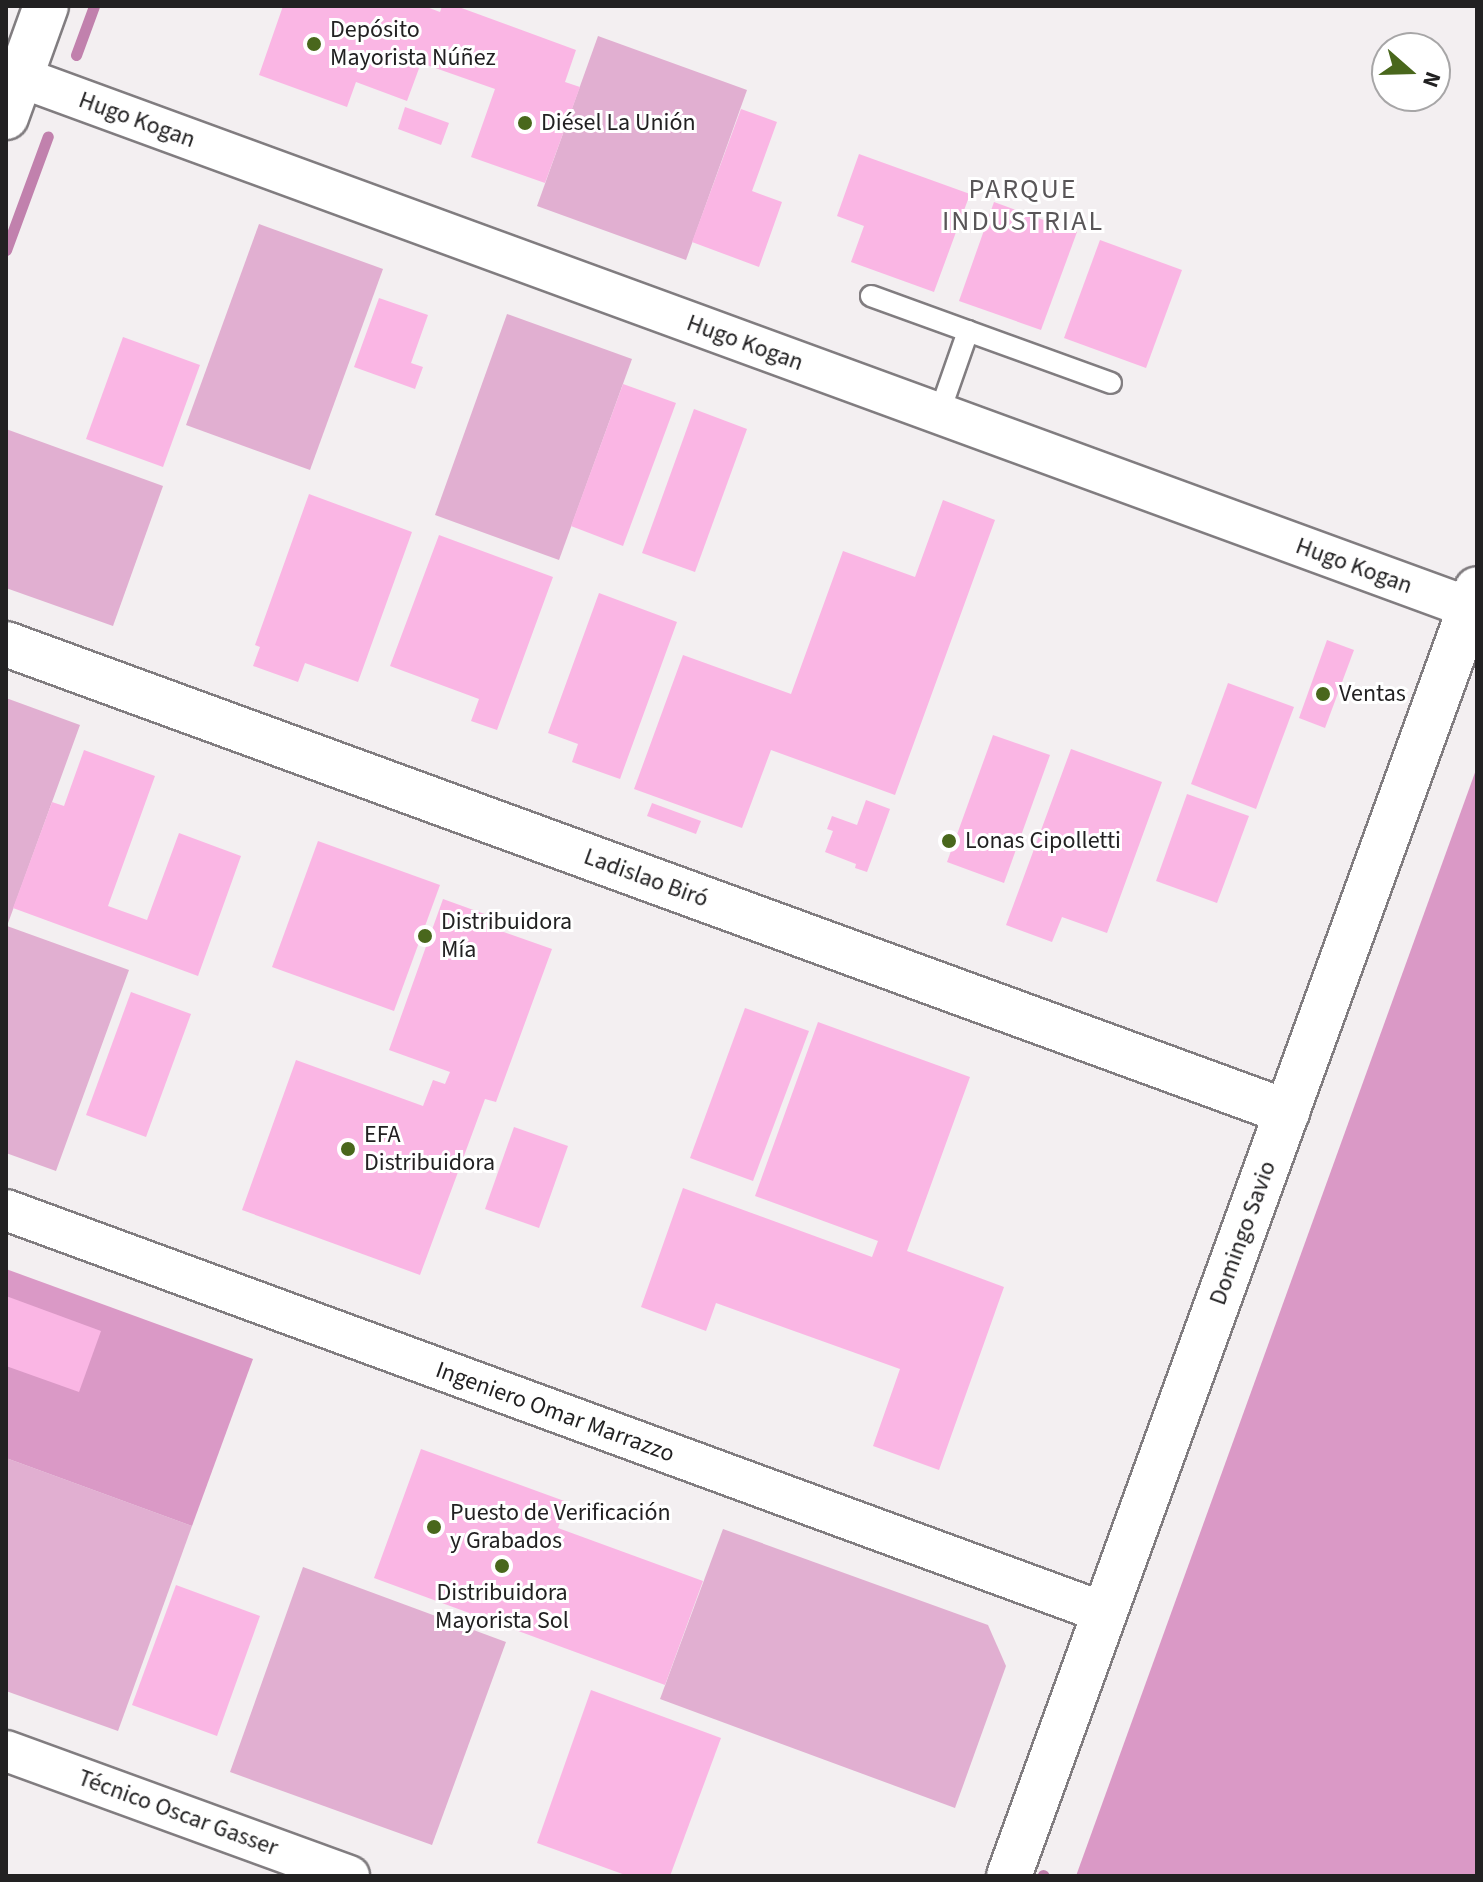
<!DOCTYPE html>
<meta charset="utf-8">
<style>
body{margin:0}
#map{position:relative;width:1483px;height:1882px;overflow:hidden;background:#f3eff1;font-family:"Source Sans 3",sans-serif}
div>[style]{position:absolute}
.green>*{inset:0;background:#e1afd1}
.forest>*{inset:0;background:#da99c6}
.stream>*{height:11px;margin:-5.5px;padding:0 5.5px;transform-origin:5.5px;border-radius:5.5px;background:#c181ad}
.building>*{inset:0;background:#fab6e4}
.roads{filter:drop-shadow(2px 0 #817d80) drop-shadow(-2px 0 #817d80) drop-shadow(0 2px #817d80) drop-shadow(0 -2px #817d80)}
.lane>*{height:20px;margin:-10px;padding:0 10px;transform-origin:10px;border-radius:10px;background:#fff}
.street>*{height:40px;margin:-20px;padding:0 20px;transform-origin:20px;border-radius:20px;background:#fff}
.secondary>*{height:44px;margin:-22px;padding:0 22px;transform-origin:22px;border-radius:22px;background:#fff}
.dots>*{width:22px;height:22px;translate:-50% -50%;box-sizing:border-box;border:4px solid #fff;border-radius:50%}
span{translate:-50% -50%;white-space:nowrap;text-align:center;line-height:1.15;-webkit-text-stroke:6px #fff;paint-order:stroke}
.poi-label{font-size:24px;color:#222122}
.left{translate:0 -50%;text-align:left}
.street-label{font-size:24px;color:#222122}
.quarter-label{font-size:28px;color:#595658;letter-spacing:2px}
.frame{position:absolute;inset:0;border:8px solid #222122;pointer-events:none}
.north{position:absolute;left:1371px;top:32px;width:80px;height:80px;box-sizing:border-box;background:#fff;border:2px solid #a7a6a7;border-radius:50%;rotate:110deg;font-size:22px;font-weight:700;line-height:32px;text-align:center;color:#222122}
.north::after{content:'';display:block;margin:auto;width:28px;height:36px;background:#49671c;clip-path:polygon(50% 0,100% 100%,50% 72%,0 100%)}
</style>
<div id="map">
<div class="green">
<div style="clip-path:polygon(598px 36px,747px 90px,686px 260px,537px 206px)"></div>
<div style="clip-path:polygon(259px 224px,383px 269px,310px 470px,186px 425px)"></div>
<div style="clip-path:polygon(507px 314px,632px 359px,559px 560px,435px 515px)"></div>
<div style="clip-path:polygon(6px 429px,163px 486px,113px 626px,6px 588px)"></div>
<div style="clip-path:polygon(6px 698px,80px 725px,7px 926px,129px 970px,56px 1171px,6px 1153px)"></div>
<div style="clip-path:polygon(6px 1458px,192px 1526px,118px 1731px,6px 1691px)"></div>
<div style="clip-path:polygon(723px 1529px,988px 1625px,1006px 1666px,955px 1808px,660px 1699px)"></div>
<div style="clip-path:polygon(303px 1567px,506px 1642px,432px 1845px,230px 1772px)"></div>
</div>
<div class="forest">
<div style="clip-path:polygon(1477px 767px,1477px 1876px,1076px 1876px)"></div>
<div style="clip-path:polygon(6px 1269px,253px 1359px,192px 1526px,6px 1458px)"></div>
</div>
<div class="stream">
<div style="left:76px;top:55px;width:52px;rotate:-69.8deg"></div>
<div style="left:6px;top:250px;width:121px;rotate:-69.8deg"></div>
<div style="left:1043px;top:1875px;width:1px;rotate:45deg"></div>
</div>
<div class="building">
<div style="clip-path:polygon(283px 6px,424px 6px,440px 12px,442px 6px,456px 6px,576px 50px,565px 82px,580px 87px,545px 183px,471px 157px,495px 89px,421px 63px,407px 101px,356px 82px,347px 107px,259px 75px)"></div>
<div style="clip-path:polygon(405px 107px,449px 123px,441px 145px,398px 129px)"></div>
<div style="clip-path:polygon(741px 109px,777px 122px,752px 191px,782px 202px,759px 267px,692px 242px)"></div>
<div style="clip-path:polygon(859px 154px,970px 194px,934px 292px,851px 262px,864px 226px,837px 216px)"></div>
<div style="clip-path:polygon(994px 202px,1077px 232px,1041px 330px,959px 301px)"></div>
<div style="clip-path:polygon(1100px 240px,1182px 270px,1146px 368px,1064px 338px)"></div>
<div style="clip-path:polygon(379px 298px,428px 315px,411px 363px,423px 367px,415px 389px,354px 367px)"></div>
<div style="clip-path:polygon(123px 337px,200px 365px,163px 467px,86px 439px)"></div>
<div style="clip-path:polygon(623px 384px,676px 403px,623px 546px,571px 526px)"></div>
<div style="clip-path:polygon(694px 409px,747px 429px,695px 572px,642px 553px)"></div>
<div style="clip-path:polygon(309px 494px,412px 532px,358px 682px,305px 663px,298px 682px,253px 666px,260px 647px,255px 645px)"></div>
<div style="clip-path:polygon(943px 500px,995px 520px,895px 795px,771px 750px,742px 828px,634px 789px,683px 655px,791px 694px,843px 551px,915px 577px)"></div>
<div style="clip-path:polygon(439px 535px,553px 577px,497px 730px,471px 721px,479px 699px,390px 666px)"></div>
<div style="clip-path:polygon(599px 593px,677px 622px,620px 779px,572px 762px,578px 744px,548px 733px)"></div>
<div style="clip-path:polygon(1327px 640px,1354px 650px,1325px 728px,1299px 718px)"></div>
<div style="clip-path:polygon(1228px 683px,1294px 707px,1256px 809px,1191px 784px)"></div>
<div style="clip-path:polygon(993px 735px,1050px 755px,1004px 883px,947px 862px)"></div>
<div style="clip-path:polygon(1071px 749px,1162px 782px,1107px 933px,1062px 917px,1052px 942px,1006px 925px)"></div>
<div style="clip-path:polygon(84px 750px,155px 776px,108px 906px,147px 920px,179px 833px,241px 856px,198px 976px,13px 908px,52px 802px,64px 806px)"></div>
<div style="clip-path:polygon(1187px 794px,1249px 816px,1217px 903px,1156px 881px)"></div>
<div style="clip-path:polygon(866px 800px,890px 809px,867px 872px,855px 868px,856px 864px,825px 852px,833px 831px,827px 829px,832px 816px,857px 825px)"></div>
<div style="clip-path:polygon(652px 803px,701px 821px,696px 834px,647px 816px)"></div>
<div style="clip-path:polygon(318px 841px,440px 885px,394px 1011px,272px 967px)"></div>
<div style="clip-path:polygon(443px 899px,504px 921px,501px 931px,552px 949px,496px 1102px,485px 1099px,420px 1275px,242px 1210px,296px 1060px,423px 1106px,433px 1080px,445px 1084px,450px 1072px,389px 1050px)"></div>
<div style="clip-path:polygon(131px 992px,191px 1014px,146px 1137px,86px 1115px)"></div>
<div style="clip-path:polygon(745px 1008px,809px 1031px,753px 1181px,690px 1158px)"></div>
<div style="clip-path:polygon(818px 1022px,970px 1077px,907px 1251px,1004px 1287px,939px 1470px,873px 1446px,900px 1369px,716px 1303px,706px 1331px,641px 1307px,683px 1188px,872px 1257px,878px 1241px,755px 1196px)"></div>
<div style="clip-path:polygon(514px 1127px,568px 1146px,539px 1228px,485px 1209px)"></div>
<div style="clip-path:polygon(6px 1296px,101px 1331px,79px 1392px,6px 1366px)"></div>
<div style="clip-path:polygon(421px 1449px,567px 1502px,558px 1528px,703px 1581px,665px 1685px,374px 1578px)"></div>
<div style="clip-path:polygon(176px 1585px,260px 1616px,217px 1736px,132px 1705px)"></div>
<div style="clip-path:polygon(591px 1690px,721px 1738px,670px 1876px,628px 1876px,537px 1843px)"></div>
</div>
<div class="roads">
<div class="lane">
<div style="left:871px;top:296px;width:255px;rotate:19.9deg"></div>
<div style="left:939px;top:414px;width:88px;rotate:-70.7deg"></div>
</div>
<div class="street">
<div style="left:20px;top:77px;width:1544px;rotate:20.11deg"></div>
<div style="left:6px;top:1210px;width:1171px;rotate:20.14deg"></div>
<div style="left:6px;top:1751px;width:365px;rotate:20deg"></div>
</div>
<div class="secondary">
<div style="left:6px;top:117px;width:118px;rotate:-70.2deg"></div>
<div style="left:6px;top:644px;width:1364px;rotate:20.07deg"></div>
<div style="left:1009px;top:1876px;width:1369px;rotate:-70.02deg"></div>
</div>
</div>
<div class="dots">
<div style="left:314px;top:44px;background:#49671c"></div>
<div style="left:525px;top:123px;background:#49671c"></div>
<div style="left:1323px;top:694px;background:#49671c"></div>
<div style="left:949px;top:841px;background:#49671c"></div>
<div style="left:425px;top:936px;background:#49671c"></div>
<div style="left:348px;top:1149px;background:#49671c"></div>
<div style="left:434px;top:1527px;background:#49671c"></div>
<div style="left:502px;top:1566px;background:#49671c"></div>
</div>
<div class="poi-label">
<span class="left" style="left:330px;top:44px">Depósito<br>Mayorista Núñez</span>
<span class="left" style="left:541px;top:123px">Diésel La Unión</span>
<span class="left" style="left:1339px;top:694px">Ventas</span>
<span class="left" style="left:965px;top:841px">Lonas Cipolletti</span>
<span class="left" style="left:441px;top:936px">Distribuidora<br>Mía</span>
<span class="left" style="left:364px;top:1149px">EFA<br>Distribuidora</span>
<span class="left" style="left:450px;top:1527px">Puesto de Verificación<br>y Grabados</span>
<span style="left:502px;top:1607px">Distribuidora<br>Mayorista Sol</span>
</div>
<div class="street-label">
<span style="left:137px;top:120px;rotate:20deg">Hugo Kogan</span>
<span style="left:745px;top:343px;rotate:20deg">Hugo Kogan</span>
<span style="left:1354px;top:566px;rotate:20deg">Hugo Kogan</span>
<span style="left:646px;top:878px;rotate:20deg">Ladislao Biró</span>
<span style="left:1243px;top:1233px;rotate:-70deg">Domingo Savio</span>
<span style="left:555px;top:1412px;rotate:20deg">Ingeniero Omar Marrazzo</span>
<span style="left:178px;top:1813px;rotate:20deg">Técnico Oscar Gasser</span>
</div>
<div class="quarter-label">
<span style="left:1023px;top:205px">PARQUE<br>INDUSTRIAL</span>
</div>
<div class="frame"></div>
<div class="north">N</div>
</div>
